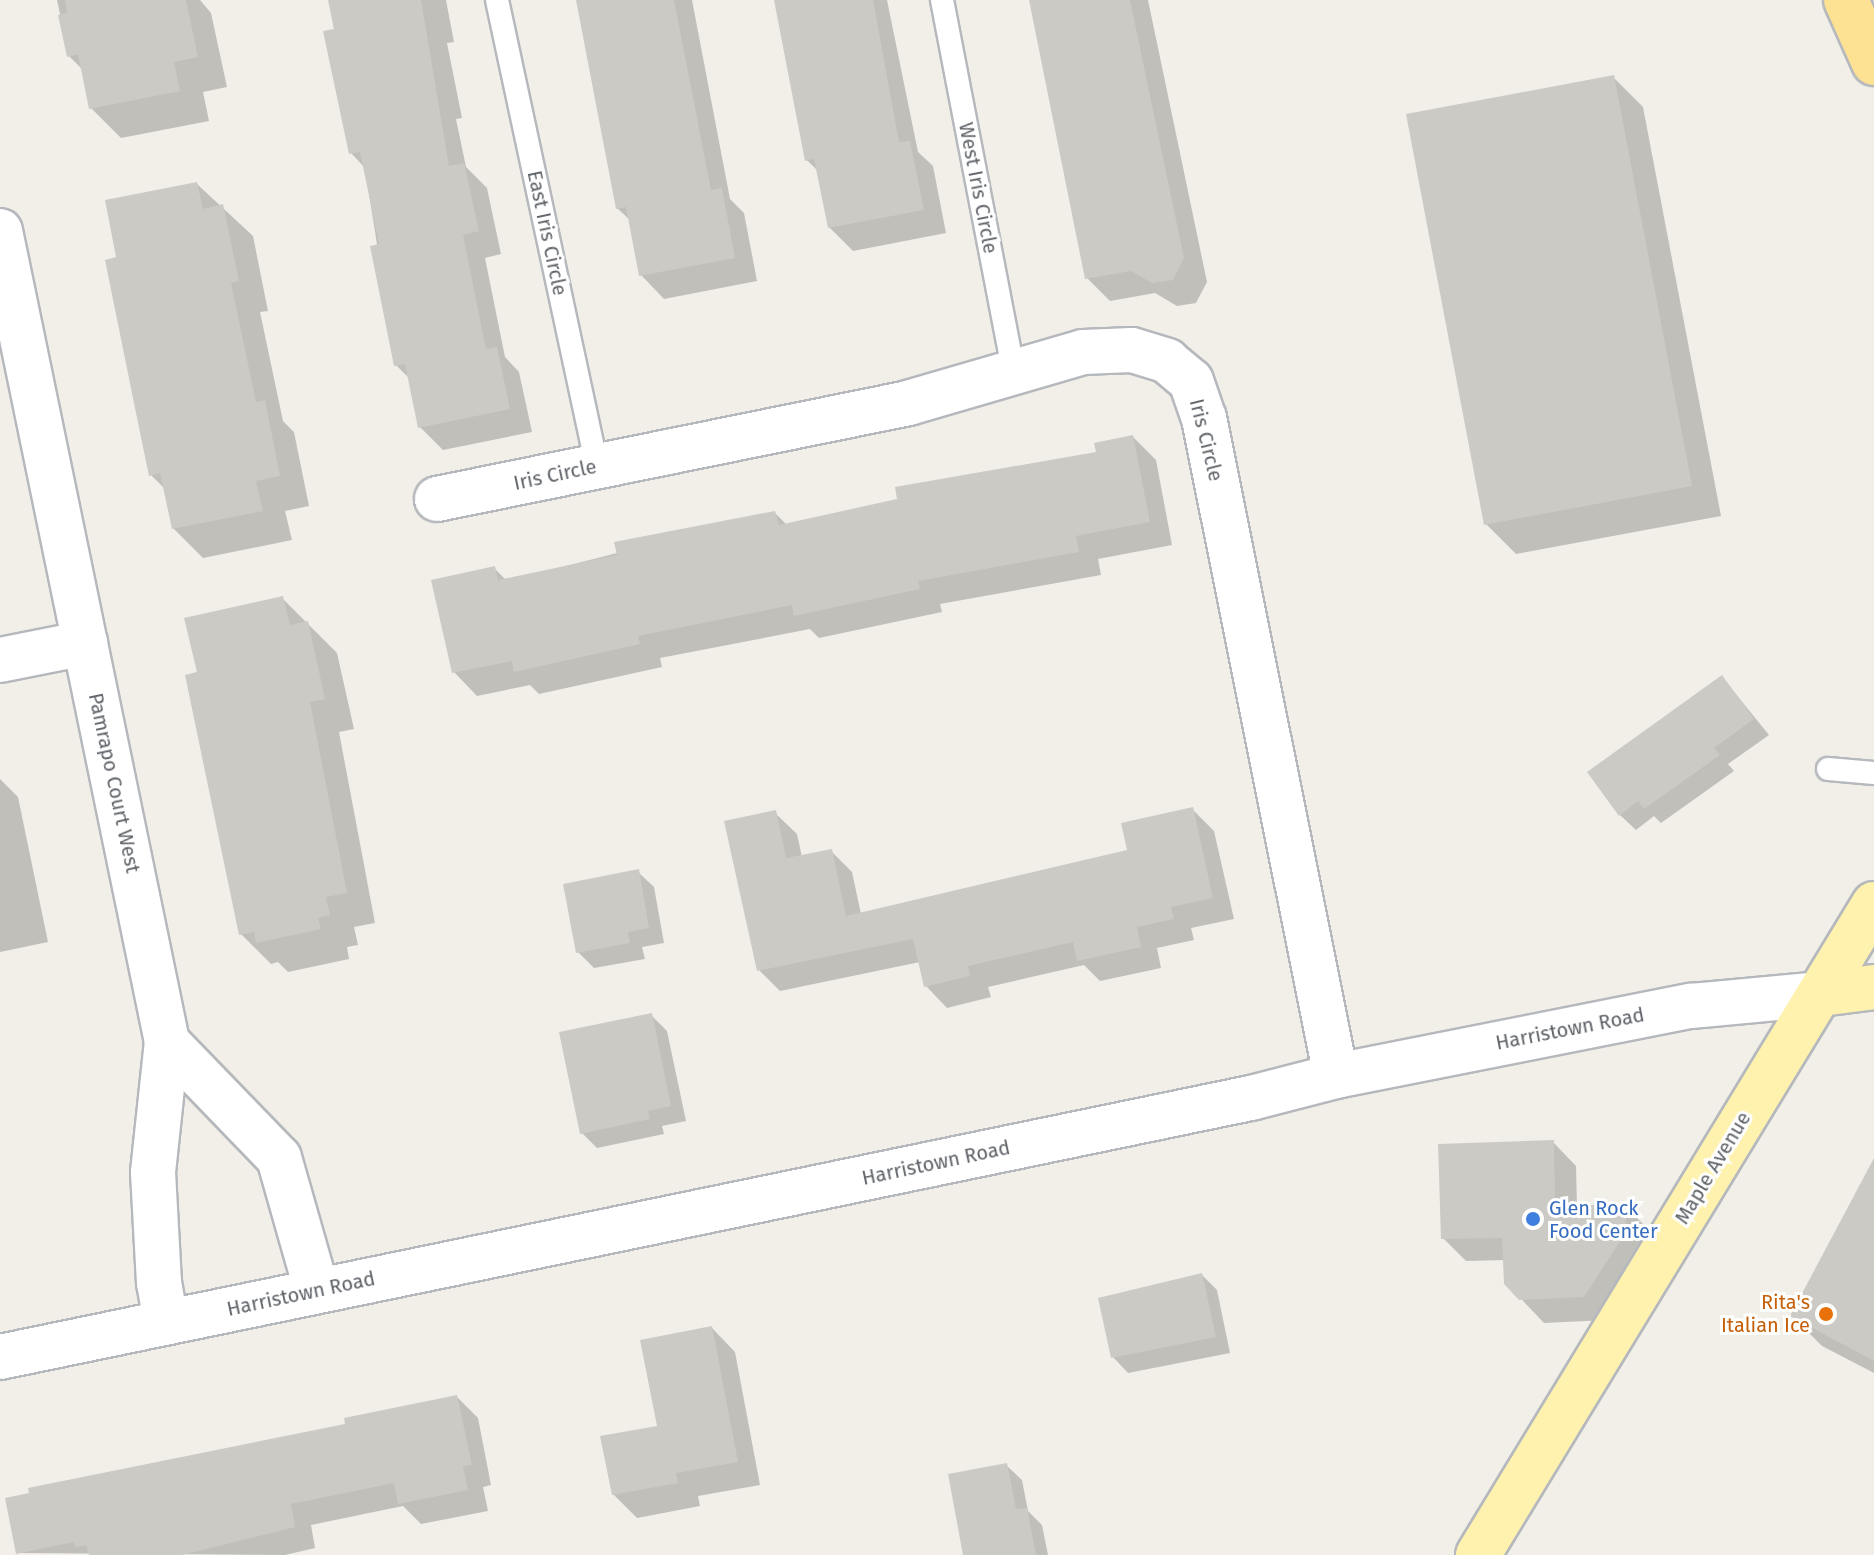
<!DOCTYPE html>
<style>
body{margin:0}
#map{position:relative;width:1874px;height:1555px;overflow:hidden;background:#f1efe8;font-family:"Fira Sans",sans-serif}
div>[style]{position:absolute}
.shadow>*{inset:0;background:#0003}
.building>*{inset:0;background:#cccac5}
.roads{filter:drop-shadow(2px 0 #b5b8bc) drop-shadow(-2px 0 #b5b8bc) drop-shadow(0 2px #b5b8bc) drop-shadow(0 -2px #b5b8bc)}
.lane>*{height:22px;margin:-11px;padding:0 11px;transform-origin:11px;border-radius:11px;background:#fff}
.street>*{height:44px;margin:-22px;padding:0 22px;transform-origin:22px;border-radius:22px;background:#fff}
.secondary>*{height:44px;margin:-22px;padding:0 22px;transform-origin:22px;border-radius:22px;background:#fff}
.primary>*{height:44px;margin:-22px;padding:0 22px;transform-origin:22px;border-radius:22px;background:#fff2af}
.highway>*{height:44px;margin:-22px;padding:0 22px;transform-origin:22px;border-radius:22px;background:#fde293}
.dots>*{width:22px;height:22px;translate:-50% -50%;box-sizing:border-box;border:4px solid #fff;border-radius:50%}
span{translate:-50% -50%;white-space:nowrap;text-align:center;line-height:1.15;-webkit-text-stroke:6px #fff;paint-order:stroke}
.street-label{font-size:20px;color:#5f6368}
.shop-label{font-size:20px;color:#366cbe}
.left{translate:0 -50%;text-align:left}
.food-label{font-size:20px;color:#c56008}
.right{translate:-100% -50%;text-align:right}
</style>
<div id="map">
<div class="shadow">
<div style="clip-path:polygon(57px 0,200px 0,211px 13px,227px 87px,203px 92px,209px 121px,121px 138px,91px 108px,83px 70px,69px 56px)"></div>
<div style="clip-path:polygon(330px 0,446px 0,454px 42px,447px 43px,462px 118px,456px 119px,466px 167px,487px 188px,501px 254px,485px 258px,505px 357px,519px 372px,532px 432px,443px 450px,420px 427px,410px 379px,396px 365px,365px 168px,351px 153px)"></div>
<div style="clip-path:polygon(578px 0,692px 0,730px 199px,744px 213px,757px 281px,664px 299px,641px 275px,631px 221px,617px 208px)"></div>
<div style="clip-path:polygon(775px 0,887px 0,918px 152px,933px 166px,946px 233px,853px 251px,829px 227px,819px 172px,807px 160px)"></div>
<div style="clip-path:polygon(1031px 0,1148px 0,1207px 282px,1196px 303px,1177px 306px,1155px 293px,1110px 301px,1087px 278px)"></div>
<div style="clip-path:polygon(1613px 77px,1643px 107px,1721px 516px,1516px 554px,1486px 524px)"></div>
<div style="clip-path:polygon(197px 184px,253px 236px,268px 311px,260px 312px,283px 421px,294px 432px,309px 506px,285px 511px,292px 540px,203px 558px,173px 528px,166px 490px,151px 475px,119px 259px)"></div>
<div style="clip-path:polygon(1133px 437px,1156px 460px,1172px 545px,1098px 559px,1101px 575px,940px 604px,942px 612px,819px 638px,810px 629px,660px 658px,662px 667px,539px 694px,530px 685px,477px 696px,454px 672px,494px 568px,507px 581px,775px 513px,787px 525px,1098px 454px)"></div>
<div style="clip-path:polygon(282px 598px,337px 653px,354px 729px,339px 732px,375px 923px,354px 927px,358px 945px,347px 947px,349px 959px,288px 972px,278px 962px,271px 964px,241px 934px,199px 674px)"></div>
<div style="clip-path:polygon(1722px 677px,1769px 735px,1728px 764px,1734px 771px,1661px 823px,1654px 816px,1636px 830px,1620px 815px)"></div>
<div style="clip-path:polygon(0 779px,18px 797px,48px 942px,0 952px)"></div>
<div style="clip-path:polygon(1192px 809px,1214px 831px,1234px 919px,1191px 928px,1194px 940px,1157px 948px,1161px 968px,1100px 981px,1084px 965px,988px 987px,991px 997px,947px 1008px,926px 986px,920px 962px,780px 991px,759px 970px,775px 813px,797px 834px,802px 857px,831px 851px,852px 872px,861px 914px,1129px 851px)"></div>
<div style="clip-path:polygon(638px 872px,654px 887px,664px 943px,642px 947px,645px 959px,594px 968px,578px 952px)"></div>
<div style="clip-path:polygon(651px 1015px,667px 1031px,686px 1121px,662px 1126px,664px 1134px,597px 1148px,582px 1133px)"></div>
<div style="clip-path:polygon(1553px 1142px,1576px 1166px,1577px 1207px,1625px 1206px,1648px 1229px,1649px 1256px,1607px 1320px,1544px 1323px,1506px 1283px,1505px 1260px,1466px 1261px,1443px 1238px)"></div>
<div style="clip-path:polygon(1874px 1163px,1874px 1373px,1822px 1346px,1792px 1316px)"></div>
<div style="clip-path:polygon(1202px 1275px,1217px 1290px,1230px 1353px,1128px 1373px,1113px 1357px)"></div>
<div style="clip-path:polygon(712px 1328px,735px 1352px,760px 1485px,698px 1496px,700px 1506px,637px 1518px,613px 1494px,659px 1427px)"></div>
<div style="clip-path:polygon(457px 1397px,478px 1418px,491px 1485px,483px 1487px,488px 1511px,421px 1524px,403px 1506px,311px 1525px,315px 1548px,285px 1555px,18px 1553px,347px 1425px)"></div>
<div style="clip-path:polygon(1006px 1465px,1022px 1480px,1028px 1511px,1042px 1525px,1048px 1555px,965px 1555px)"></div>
</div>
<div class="building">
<div style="clip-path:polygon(65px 0,186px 0,198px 57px,174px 62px,180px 91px,89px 109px,78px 54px,67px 57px,58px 15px,67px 13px)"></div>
<div style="clip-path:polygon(328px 0,421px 0,449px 166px,464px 163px,479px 231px,463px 235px,486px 349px,497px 347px,510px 409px,418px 428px,405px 364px,394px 366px,370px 246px,379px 244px,360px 152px,349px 154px,323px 31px,334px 29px)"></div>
<div style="clip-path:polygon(576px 0,674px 0,711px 190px,722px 188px,735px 258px,639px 276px,626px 207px,616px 209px)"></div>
<div style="clip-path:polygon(774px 0,873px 0,899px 142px,910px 141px,924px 210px,828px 228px,814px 159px,805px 161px)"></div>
<div style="clip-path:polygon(1029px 0,1130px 0,1184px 258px,1173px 280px,1152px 283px,1131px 271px,1085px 279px)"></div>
<div style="clip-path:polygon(1614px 75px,1692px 486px,1484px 525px,1406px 114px)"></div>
<div style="clip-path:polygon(197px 182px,203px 209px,223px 204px,239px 281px,231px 283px,256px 402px,265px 400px,280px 476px,256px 481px,263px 511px,172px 529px,160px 473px,149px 476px,136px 413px,105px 260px,116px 257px,105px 200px)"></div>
<div style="clip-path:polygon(1133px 435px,1150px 522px,1076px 536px,1079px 552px,918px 581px,920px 589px,794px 616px,792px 605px,638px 636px,640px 644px,514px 672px,512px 661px,452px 673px,431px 580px,495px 566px,498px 580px,617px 555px,614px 542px,775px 511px,779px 525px,897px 499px,895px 487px,1096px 452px,1094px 443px)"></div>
<div style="clip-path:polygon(283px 596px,290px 625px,308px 621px,325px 699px,310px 702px,347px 893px,326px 897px,330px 915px,318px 918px,321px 929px,256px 943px,254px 932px,239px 935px,185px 675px,197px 672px,184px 618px)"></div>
<div style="clip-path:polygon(1722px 675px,1754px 719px,1714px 748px,1720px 755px,1644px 809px,1638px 801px,1619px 816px,1587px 772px)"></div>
<div style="clip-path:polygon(1193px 807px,1213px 898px,1171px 907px,1174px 919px,1137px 927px,1141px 947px,1077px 961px,1073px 942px,968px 966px,970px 976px,924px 987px,913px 939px,757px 971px,724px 821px,776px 810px,786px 858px,832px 849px,846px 916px,1127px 850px,1121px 823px)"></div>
<div style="clip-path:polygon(639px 869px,649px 928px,628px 932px,630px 943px,576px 953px,563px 884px)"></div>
<div style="clip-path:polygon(652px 1013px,671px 1106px,648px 1111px,650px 1119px,580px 1134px,559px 1032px)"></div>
<div style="clip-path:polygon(1554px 1140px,1555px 1206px,1626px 1204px,1626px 1232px,1584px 1297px,1519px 1300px,1504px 1284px,1502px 1238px,1441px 1239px,1438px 1144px)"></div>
<div style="clip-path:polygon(1874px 1158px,1874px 1361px,1790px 1316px)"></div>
<div style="clip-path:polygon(1202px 1273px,1216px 1337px,1111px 1358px,1098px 1298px)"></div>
<div style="clip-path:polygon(712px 1326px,738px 1462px,676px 1473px,678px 1483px,612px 1495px,600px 1436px,657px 1426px,640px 1340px)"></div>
<div style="clip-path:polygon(457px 1395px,472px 1465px,463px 1466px,468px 1490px,398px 1504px,394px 1483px,291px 1504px,295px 1527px,182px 1555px,89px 1555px,86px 1545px,75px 1547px,74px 1542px,16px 1554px,5px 1498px,29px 1493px,28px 1488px,345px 1424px,344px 1418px)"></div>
<div style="clip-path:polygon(1007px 1463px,1016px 1509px,1027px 1508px,1036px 1555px,963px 1555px,948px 1474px)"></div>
</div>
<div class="roads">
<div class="lane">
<div style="left:497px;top:0;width:477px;rotate:77.9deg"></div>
<div style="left:942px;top:0;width:382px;rotate:79.1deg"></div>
<div style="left:1828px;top:769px;width:46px;rotate:5deg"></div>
</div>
<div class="street">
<div style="left:0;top:231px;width:828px;rotate:78.36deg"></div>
<div style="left:167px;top:1042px;width:161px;rotate:46deg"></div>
<div style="left:279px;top:1158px;width:138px;rotate:74.1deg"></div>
<div style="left:437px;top:499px;width:481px;rotate:-11.5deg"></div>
<div style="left:908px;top:403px;width:182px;rotate:-16.2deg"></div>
<div style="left:1083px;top:352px;width:49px;rotate:-2.3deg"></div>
<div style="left:1132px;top:350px;width:37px;rotate:17deg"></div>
<div style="left:1167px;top:361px;width:31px;rotate:40deg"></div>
<div style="left:1191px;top:381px;width:39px;rotate:71deg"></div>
<div style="left:1204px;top:418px;width:671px;rotate:78.66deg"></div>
<div style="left:0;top:660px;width:87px;rotate:-11.3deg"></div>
<div style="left:166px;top:1322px;width:40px;rotate:-100deg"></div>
<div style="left:159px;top:1283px;width:111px;rotate:-93.1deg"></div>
<div style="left:153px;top:1172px;width:131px;rotate:-83.9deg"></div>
</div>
<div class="secondary">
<div style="left:0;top:1357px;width:1278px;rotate:-11.7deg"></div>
<div style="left:1251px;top:1098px;width:88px;rotate:-14.5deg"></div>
<div style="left:1336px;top:1076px;width:362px;rotate:-11.2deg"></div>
<div style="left:1691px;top:1006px;width:131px;rotate:-5.3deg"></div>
</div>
<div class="primary">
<div style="left:1821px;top:994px;width:53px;rotate:-7.5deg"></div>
<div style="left:1478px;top:1555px;width:762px;rotate:-58.69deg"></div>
</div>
<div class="highway">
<div style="left:1846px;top:0;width:69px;rotate:66deg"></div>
</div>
</div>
<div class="dots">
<div style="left:1533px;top:1219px;background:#3f7fe0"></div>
<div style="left:1826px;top:1314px;background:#e8710a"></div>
</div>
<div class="street-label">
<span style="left:978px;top:188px;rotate:79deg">West Iris Circle</span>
<span style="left:547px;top:233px;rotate:78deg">East Iris Circle</span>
<span style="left:1206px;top:440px;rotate:76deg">Iris Circle</span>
<span style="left:555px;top:475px;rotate:-12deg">Iris Circle</span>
<span style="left:114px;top:783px;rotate:78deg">Pamrapo Court West</span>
<span style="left:1570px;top:1029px;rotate:-11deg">Harristown Road</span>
<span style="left:936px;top:1163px;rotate:-12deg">Harristown Road</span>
<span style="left:1713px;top:1168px;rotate:-59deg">Maple Avenue</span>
<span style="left:301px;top:1294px;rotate:-12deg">Harristown Road</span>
</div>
<div class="shop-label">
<span class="left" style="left:1549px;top:1220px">Glen Rock<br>Food Center</span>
</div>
<div class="food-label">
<span class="right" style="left:1810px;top:1314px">Rita's<br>Italian Ice</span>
</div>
</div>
